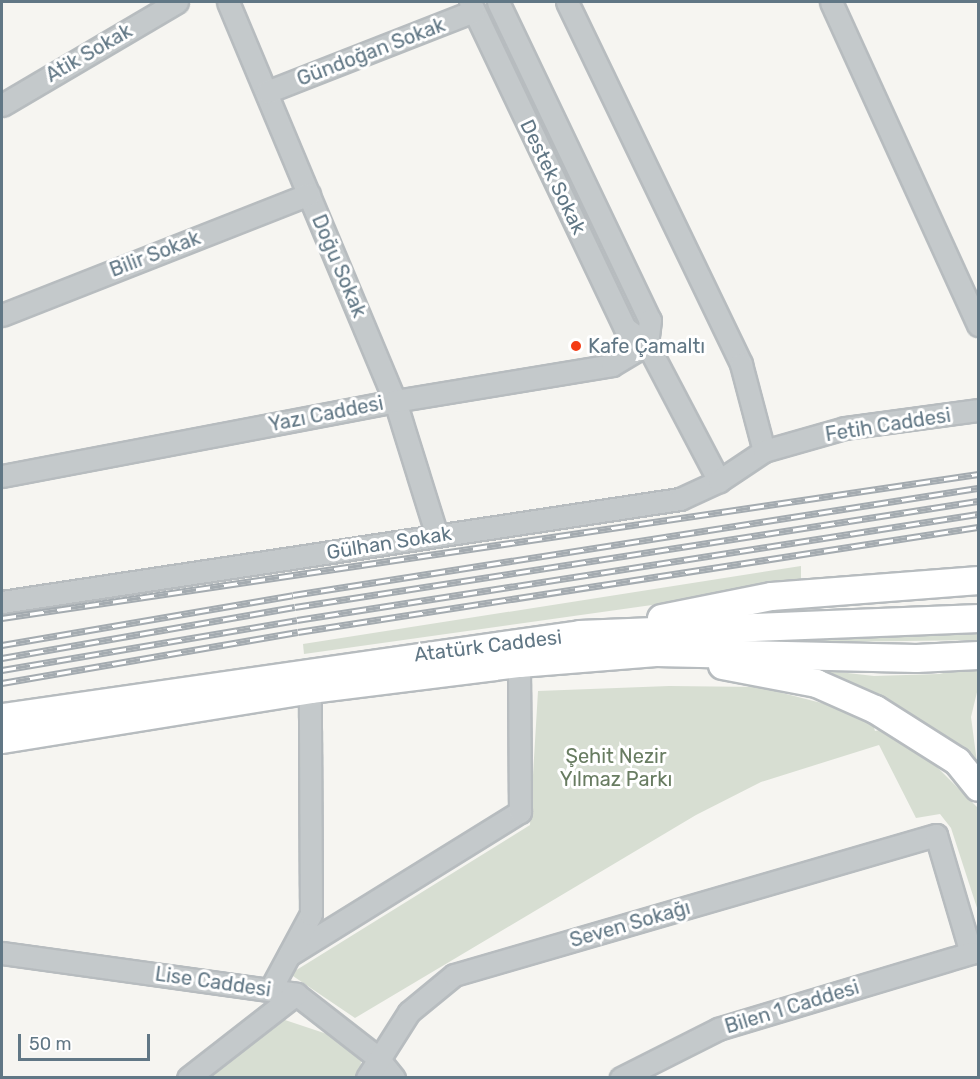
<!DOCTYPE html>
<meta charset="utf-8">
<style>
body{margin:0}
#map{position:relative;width:980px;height:1079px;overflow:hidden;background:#f6f5f1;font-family:Rubik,sans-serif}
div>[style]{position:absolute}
.green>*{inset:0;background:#d7ded2}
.roads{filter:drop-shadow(2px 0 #b7bcbf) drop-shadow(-2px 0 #b7bcbf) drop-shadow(0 2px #b7bcbf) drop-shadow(0 -2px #b7bcbf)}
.minor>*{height:21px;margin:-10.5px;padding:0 10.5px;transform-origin:10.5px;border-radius:10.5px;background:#c4c9cb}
.major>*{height:27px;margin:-13.5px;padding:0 13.5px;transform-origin:13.5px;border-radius:13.5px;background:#fff}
.rail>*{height:7px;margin-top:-3.5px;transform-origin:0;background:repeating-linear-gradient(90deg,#fff 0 14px,#a4abb0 0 28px);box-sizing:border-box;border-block:2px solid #a4abb0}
.dots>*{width:16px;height:16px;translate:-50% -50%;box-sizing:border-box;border:3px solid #fff;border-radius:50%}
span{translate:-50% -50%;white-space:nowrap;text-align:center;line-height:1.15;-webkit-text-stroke:6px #fff;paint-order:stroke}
.street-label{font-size:20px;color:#617785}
.poi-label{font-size:20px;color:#617785}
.left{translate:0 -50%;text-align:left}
.park-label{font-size:20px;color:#687c61}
.frame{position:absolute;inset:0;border:3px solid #617785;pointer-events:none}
.scale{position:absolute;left:18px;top:1034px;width:132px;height:27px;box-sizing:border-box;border:3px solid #617785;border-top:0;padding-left:8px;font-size:18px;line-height:21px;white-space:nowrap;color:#617785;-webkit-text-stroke:4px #fff;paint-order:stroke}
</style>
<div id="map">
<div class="green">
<div style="clip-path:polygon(801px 566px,801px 584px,304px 654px,303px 644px)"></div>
<div style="clip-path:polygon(978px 633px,978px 640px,558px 646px,806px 637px)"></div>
<div style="clip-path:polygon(978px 665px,978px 688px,971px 717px,978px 770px,794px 667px,874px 676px,939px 674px)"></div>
<div style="clip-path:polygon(669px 686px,759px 687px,837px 707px,873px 724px,875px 731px,880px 730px,920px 750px,978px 808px,978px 911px,951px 828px,940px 814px,916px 818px,879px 745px,761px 782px,696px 815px,355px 1018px,290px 974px,530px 825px,538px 691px)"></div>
<div style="clip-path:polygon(282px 1019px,351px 1042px,361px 1061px,360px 1077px,206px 1078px)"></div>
</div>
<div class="roads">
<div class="minor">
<div style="left:228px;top:2px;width:433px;rotate:67.3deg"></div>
<div style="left:395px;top:401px;width:141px;rotate:72.7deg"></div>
<div style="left:470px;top:2px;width:361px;rotate:64.6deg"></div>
<div style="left:625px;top:328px;width:27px;rotate:36deg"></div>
<div style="left:647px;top:344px;width:155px;rotate:62.3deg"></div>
<div style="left:498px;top:2px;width:352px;rotate:64.5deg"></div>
<div style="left:650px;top:320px;width:24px;rotate:97deg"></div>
<div style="left:567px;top:2px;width:402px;rotate:64.3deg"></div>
<div style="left:741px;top:364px;width:90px;rotate:75.2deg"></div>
<div style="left:831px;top:2px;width:355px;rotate:65.5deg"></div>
<div style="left:267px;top:92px;width:222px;rotate:-21.4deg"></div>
<div style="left:2px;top:105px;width:203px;rotate:-30.5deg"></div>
<div style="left:2px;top:315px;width:330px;rotate:-21.5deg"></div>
<div style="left:2px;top:476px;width:400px;rotate:-10.8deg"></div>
<div style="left:395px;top:401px;width:220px;rotate:-9.4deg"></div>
<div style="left:612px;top:365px;width:41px;rotate:-31deg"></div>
<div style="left:2px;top:602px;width:686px;rotate:-8.64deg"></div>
<div style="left:680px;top:499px;width:43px;rotate:-24.8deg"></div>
<div style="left:719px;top:481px;width:54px;rotate:-33.7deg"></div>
<div style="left:764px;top:451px;width:84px;rotate:-15.9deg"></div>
<div style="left:845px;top:428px;width:134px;rotate:-7.7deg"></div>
<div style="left:2px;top:953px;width:297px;rotate:7.9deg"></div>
<div style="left:296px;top:994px;width:103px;rotate:37.9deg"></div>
<div style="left:377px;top:1057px;width:27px;rotate:51deg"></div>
<div style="left:289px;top:955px;width:272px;rotate:-31.8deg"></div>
<div style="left:520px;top:812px;width:149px;rotate:-90.4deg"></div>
<div style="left:270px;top:990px;width:86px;rotate:-61.7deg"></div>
<div style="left:311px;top:914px;width:225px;rotate:-90.3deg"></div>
<div style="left:188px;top:1078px;width:137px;rotate:-37.9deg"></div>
<div style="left:367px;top:1078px;width:78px;rotate:-57.5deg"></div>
<div style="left:409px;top:1012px;width:58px;rotate:-39.4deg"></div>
<div style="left:454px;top:975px;width:502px;rotate:-16.2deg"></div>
<div style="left:936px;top:835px;width:123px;rotate:73.5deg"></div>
<div style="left:971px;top:953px;width:264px;rotate:163.3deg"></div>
<div style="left:718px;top:1029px;width:109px;rotate:153.2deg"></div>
</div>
<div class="major">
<div style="left:661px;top:618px;width:112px;rotate:-11.3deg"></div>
<div style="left:771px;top:596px;width:208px;rotate:-4.4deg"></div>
<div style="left:722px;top:665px;width:96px;rotate:10.8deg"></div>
<div style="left:816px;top:683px;width:64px;rotate:23.8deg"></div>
<div style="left:875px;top:709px;width:97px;rotate:32.4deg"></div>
<div style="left:957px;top:761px;width:33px;rotate:51deg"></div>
<div style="left:2px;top:717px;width:584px;rotate:-8.17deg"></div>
<div style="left:580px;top:634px;width:398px;rotate:-2.3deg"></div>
<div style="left:2px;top:739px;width:312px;rotate:-9.2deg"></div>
<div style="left:310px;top:689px;width:211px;rotate:-7.1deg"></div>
<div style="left:519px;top:663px;width:137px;rotate:-4.6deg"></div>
<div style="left:656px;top:652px;width:260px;rotate:1.3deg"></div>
<div style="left:916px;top:658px;width:62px;rotate:-2.8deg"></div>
</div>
</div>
<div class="rail">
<div style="left:2px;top:618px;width:987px;rotate:-8.39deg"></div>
<div style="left:2px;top:645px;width:295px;rotate:-9.7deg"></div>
<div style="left:293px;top:595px;width:693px;rotate:-8.88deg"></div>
<div style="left:2px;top:658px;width:297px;rotate:-9.9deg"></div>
<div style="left:295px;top:607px;width:691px;rotate:-8.82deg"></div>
<div style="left:2px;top:670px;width:299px;rotate:-9.6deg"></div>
<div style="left:297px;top:620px;width:689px;rotate:-8.85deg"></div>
<div style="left:2px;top:683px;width:300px;rotate:-9.8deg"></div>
<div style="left:298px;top:632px;width:688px;rotate:-8.78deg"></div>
</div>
<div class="dots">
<div style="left:576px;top:346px;background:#f43b12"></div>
</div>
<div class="street-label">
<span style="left:371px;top:52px;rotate:-21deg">Gündoğan Sokak</span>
<span style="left:89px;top:53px;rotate:-30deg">Atik Sokak</span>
<span style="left:553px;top:177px;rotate:64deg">Destek Sokak</span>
<span style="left:155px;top:254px;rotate:-21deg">Bilir Sokak</span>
<span style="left:339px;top:266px;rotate:67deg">Doğu Sokak</span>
<span style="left:326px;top:414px;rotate:-11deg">Yazı Caddesi</span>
<span style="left:888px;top:425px;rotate:-9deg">Fetih Caddesi</span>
<span style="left:389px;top:543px;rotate:-9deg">Gülhan Sokak</span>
<span style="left:488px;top:646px;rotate:-7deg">Atatürk Caddesi</span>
<span style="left:630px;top:924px;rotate:-16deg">Seven Sokağı</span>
<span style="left:213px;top:982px;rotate:8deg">Lise Caddesi</span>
<span style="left:792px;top:1007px;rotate:-17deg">Bilen 1 Caddesi</span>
</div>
<div class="poi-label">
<span class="left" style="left:588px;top:346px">Kafe Çamaltı</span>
</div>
<div class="park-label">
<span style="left:616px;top:768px">Şehit Nezir<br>Yılmaz Parkı</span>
</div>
<div class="frame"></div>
<div class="scale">50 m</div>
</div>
